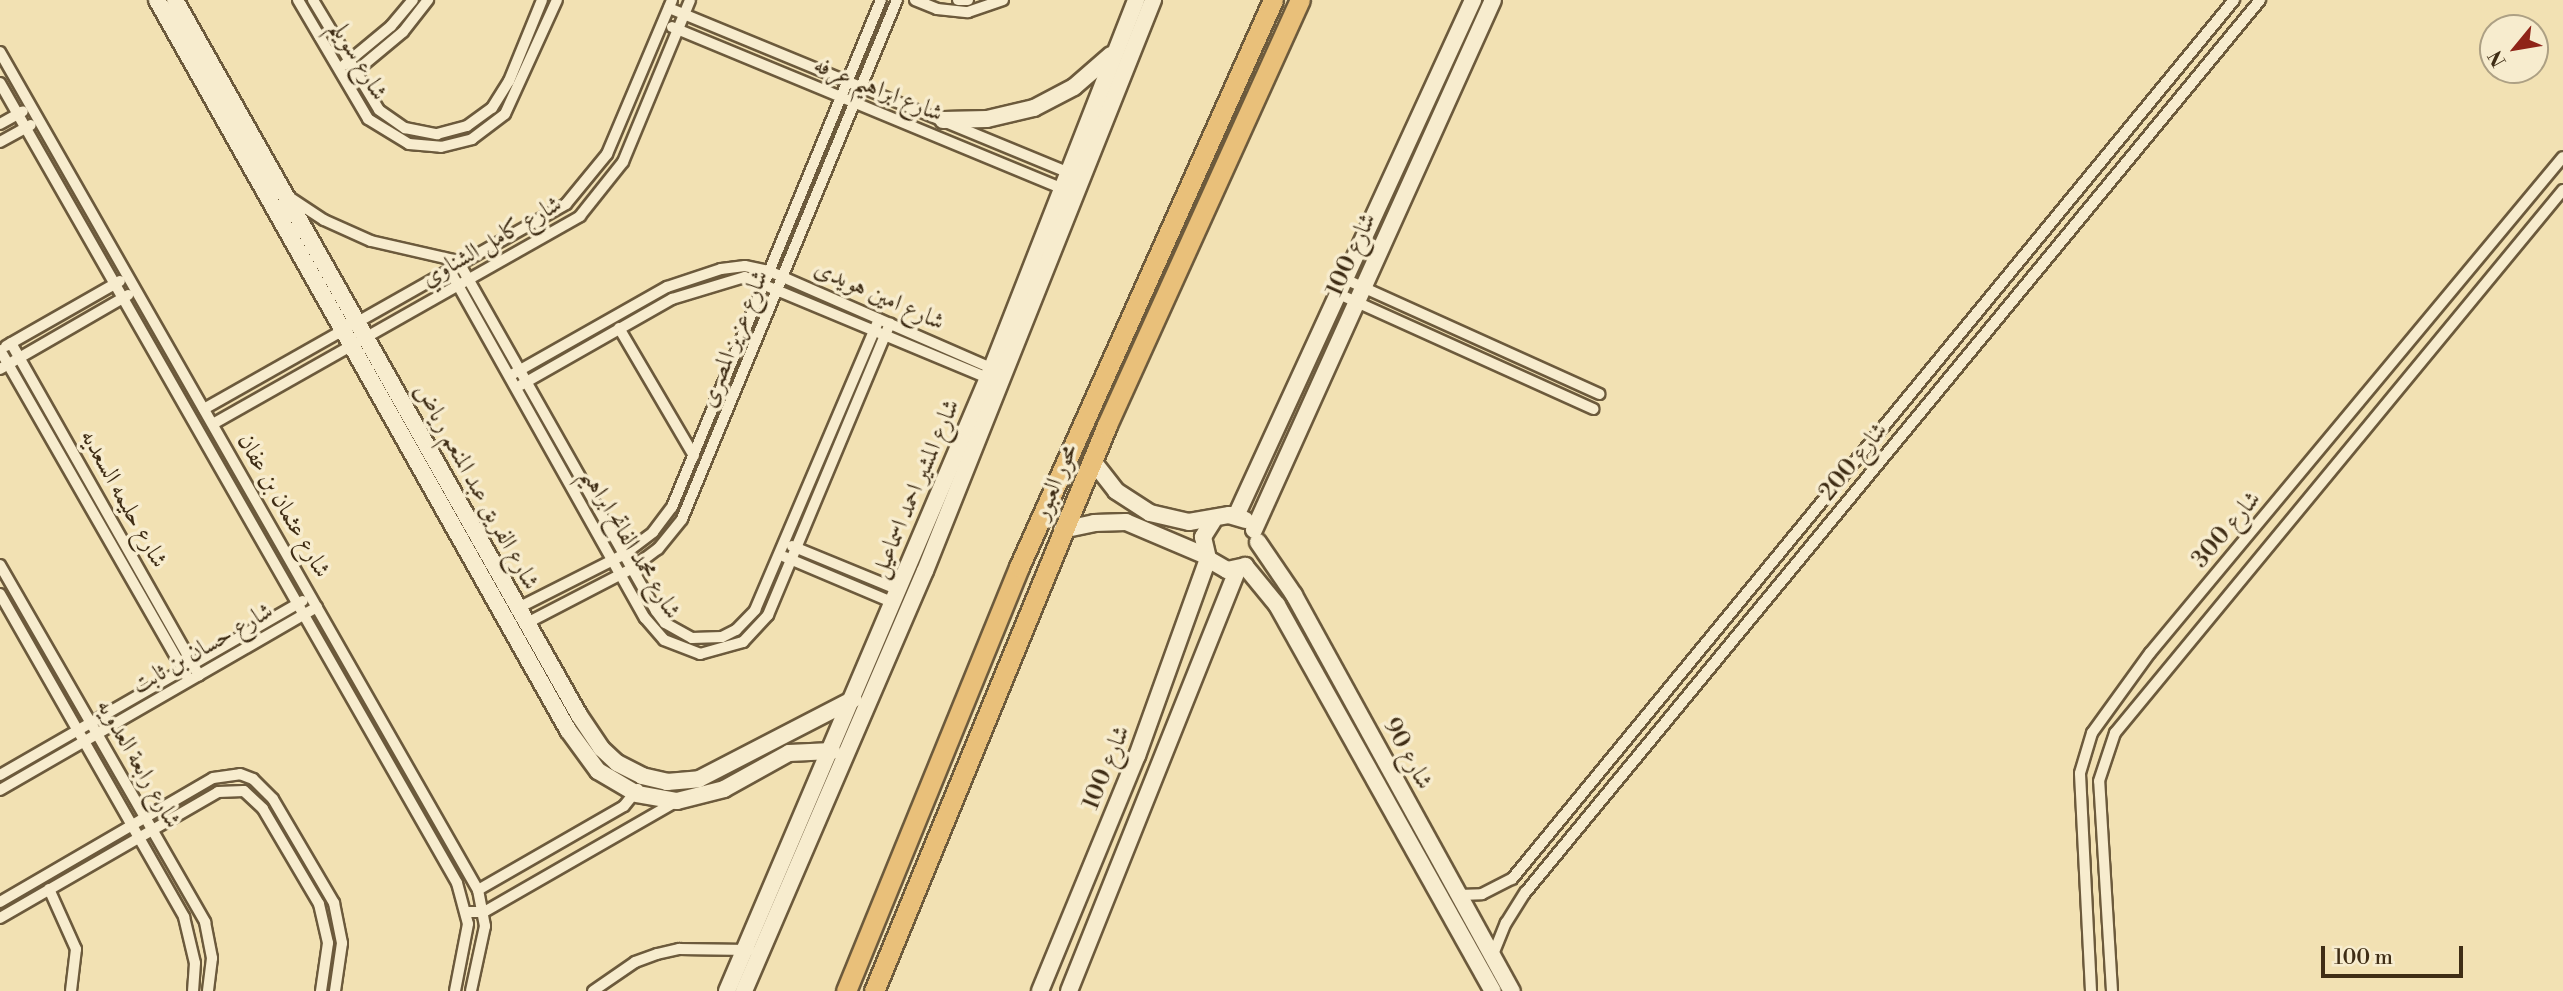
<!DOCTYPE html>
<meta charset="utf-8">
<style>
body{margin:0}
#map{position:relative;width:2563px;height:991px;overflow:hidden;background:#f2e1b3;font-family:"Libre Bodoni",Amiri,serif}
div>[style]{position:absolute}
.roads{filter:drop-shadow(2px 0 #6c5a3c) drop-shadow(-2px 0 #6c5a3c) drop-shadow(0 2px #6c5a3c) drop-shadow(0 -2px #6c5a3c)}
.street>*{height:10px;margin:-5px;padding:0 5px;transform-origin:5px;border-radius:5px;background:#f7ecce}
.secondary>*{height:16px;margin:-8px;padding:0 8px;transform-origin:8px;border-radius:8px;background:#f7ecce}
.highway>*{height:19px;margin:-9.5px;padding:0 9.5px;transform-origin:9.5px;border-radius:9.5px;background:#e9c07a}
span{translate:-50% -50%;white-space:nowrap;text-align:center;line-height:1.15;-webkit-text-stroke:7px #f7ecce;paint-order:stroke}
.street-label{font-size:24px;color:#3f2d15}
.north{position:absolute;left:2479px;top:14px;width:70px;height:70px;box-sizing:border-box;background:#f7ecce;border:2px solid #ada084;border-radius:50%;rotate:240deg;font-size:19px;font-weight:700;line-height:28px;text-align:center;color:#3f2d15}
.north::after{content:'';display:block;margin:auto;width:24px;height:32px;background:#8f2418;clip-path:polygon(50% 0,100% 100%,50% 72%,0 100%)}
.scale{position:absolute;left:2321px;top:946px;width:142px;height:32px;box-sizing:border-box;border:4px solid #3f2d15;border-top:0;padding-left:9px;font-size:21px;line-height:24px;white-space:nowrap;color:#3f2d15;-webkit-text-stroke:5px #f7ecce;paint-order:stroke}
</style>
<div id="map">
<div class="roads">
<div class="street">
<div style="left:298px;top:0;width:138px;rotate:59.5deg"></div>
<div style="left:368px;top:119px;width:48px;rotate:31.4deg"></div>
<div style="left:409px;top:144px;width:32px;rotate:5deg"></div>
<div style="left:441px;top:147px;width:32px;rotate:-14deg"></div>
<div style="left:472px;top:139px;width:41px;rotate:-37.1deg"></div>
<div style="left:505px;top:114px;width:125px;rotate:-65.5deg"></div>
<div style="left:313px;top:0;width:128px;rotate:59deg"></div>
<div style="left:379px;top:110px;width:32px;rotate:35deg"></div>
<div style="left:405px;top:128px;width:33px;rotate:11deg"></div>
<div style="left:437px;top:134px;width:31px;rotate:-15deg"></div>
<div style="left:467px;top:126px;width:31px;rotate:-36deg"></div>
<div style="left:492px;top:108px;width:32px;rotate:-58deg"></div>
<div style="left:509px;top:81px;width:87px;rotate:-67.8deg"></div>
<div style="left:915px;top:0;width:24px;rotate:22deg"></div>
<div style="left:937px;top:9px;width:31px;rotate:6deg"></div>
<div style="left:968px;top:12px;width:37px;rotate:-19deg"></div>
<div style="left:958px;top:0;width:10px"></div>
<div style="left:669px;top:8px;width:436px;rotate:22.4deg"></div>
<div style="left:672px;top:27px;width:429px;rotate:22.5deg"></div>
<div style="left:0;top:52px;width:965px;rotate:60.3deg"></div>
<div style="left:478px;top:890px;width:37px;rotate:79deg"></div>
<div style="left:485px;top:926px;width:66px;rotate:102.2deg"></div>
<div style="left:344px;top:65px;width:61px;rotate:-39.7deg"></div>
<div style="left:391px;top:26px;width:34px;rotate:-50deg"></div>
<div style="left:349px;top:77px;width:70px;rotate:-39.8deg"></div>
<div style="left:403px;top:32px;width:41px;rotate:-52deg"></div>
<div style="left:0;top:83px;width:921px;rotate:60.26deg"></div>
<div style="left:457px;top:883px;width:42px;rotate:75deg"></div>
<div style="left:468px;top:924px;width:68px;rotate:101deg"></div>
<div style="left:0;top:124px;width:26px;rotate:-29deg"></div>
<div style="left:0;top:142px;width:35px;rotate:-29deg"></div>
<div style="left:289px;top:197px;width:42px;rotate:33.3deg"></div>
<div style="left:324px;top:220px;width:51px;rotate:24.1deg"></div>
<div style="left:371px;top:241px;width:89px;rotate:12.9deg"></div>
<div style="left:458px;top:261px;width:402px;rotate:60.5deg"></div>
<div style="left:656px;top:611px;width:15px;rotate:53deg"></div>
<div style="left:665px;top:623px;width:31px;rotate:29deg"></div>
<div style="left:692px;top:638px;width:30px;rotate:-2deg"></div>
<div style="left:722px;top:637px;width:16px;rotate:-27deg"></div>
<div style="left:736px;top:630px;width:28px;rotate:-46deg"></div>
<div style="left:755px;top:610px;width:316px;rotate:-66.9deg"></div>
<div style="left:450px;top:271px;width:398px;rotate:60.7deg"></div>
<div style="left:645px;top:618px;width:29px;rotate:49deg"></div>
<div style="left:664px;top:640px;width:39px;rotate:21deg"></div>
<div style="left:700px;top:654px;width:45px;rotate:-15.6deg"></div>
<div style="left:743px;top:642px;width:37px;rotate:-47deg"></div>
<div style="left:768px;top:615px;width:316px;rotate:-67.3deg"></div>
<div style="left:1347px;top:280px;width:277px;rotate:24.3deg"></div>
<div style="left:1341px;top:295px;width:277px;rotate:24.3deg"></div>
<div style="left:619px;top:328px;width:148px;rotate:59.6deg"></div>
<div style="left:11px;top:343px;width:382px;rotate:60.5deg"></div>
<div style="left:6px;top:346px;width:131px;rotate:-29.7deg"></div>
<div style="left:0;top:350px;width:380px;rotate:60.2deg"></div>
<div style="left:0;top:369px;width:148px;rotate:-30deg"></div>
<div style="left:513px;top:374px;width:177px;rotate:-29.5deg"></div>
<div style="left:667px;top:287px;width:57px;rotate:-18.4deg"></div>
<div style="left:721px;top:269px;width:24px;rotate:-7deg"></div>
<div style="left:745px;top:266px;width:25px;rotate:12deg"></div>
<div style="left:769px;top:271px;width:248px;rotate:23.6deg"></div>
<div style="left:521px;top:385px;width:174px;rotate:-29.7deg"></div>
<div style="left:672px;top:299px;width:76px;rotate:-16.8deg"></div>
<div style="left:745px;top:277px;width:269px;rotate:22.6deg"></div>
<div style="left:204px;top:409px;width:416px;rotate:-29.5deg"></div>
<div style="left:566px;top:204px;width:65px;rotate:-50.6deg"></div>
<div style="left:607px;top:154px;width:167px;rotate:-67.1deg"></div>
<div style="left:213px;top:424px;width:422px;rotate:-29.5deg"></div>
<div style="left:580px;top:216px;width:69px;rotate:-51.5deg"></div>
<div style="left:623px;top:162px;width:175px;rotate:-67.5deg"></div>
<div style="left:792px;top:546px;width:116px;rotate:22.4deg"></div>
<div style="left:785px;top:557px;width:118px;rotate:22.9deg"></div>
<div style="left:0;top:565px;width:412px;rotate:60.1deg"></div>
<div style="left:205px;top:922px;width:37px;rotate:79deg"></div>
<div style="left:212px;top:958px;width:33px;rotate:97deg"></div>
<div style="left:0;top:594px;width:372px;rotate:60.3deg"></div>
<div style="left:184px;top:917px;width:47px;rotate:76.6deg"></div>
<div style="left:195px;top:963px;width:28px;rotate:94deg"></div>
<div style="left:518px;top:608px;width:118px;rotate:-26.8deg"></div>
<div style="left:623px;top:555px;width:38px;rotate:-37deg"></div>
<div style="left:653px;top:532px;width:31px;rotate:-53deg"></div>
<div style="left:672px;top:507px;width:548px;rotate:-67.6deg"></div>
<div style="left:527px;top:623px;width:117px;rotate:-27.4deg"></div>
<div style="left:631px;top:569px;width:34px;rotate:-37deg"></div>
<div style="left:658px;top:549px;width:38px;rotate:-51deg"></div>
<div style="left:682px;top:519px;width:562px;rotate:-67.5deg"></div>
<div style="left:0;top:775px;width:349px;rotate:-29.9deg"></div>
<div style="left:0;top:790px;width:366px;rotate:-30deg"></div>
<div style="left:49px;top:889px;width:66px;rotate:65.8deg"></div>
<div style="left:76px;top:949px;width:42px;rotate:96.8deg"></div>
<div style="left:478px;top:890px;width:168px;rotate:-29.9deg"></div>
<div style="left:624px;top:806px;width:22px;rotate:-51deg"></div>
<div style="left:1459px;top:895px;width:23px;rotate:-2deg"></div>
<div style="left:1482px;top:894px;width:34px;rotate:-27deg"></div>
<div style="left:1512px;top:879px;width:1138px;rotate:-50.6deg"></div>
<div style="left:0;top:902px;width:246px;rotate:-30.2deg"></div>
<div style="left:213px;top:778px;width:27px;rotate:-8deg"></div>
<div style="left:240px;top:774px;width:14px;rotate:21deg"></div>
<div style="left:253px;top:779px;width:28px;rotate:45deg"></div>
<div style="left:273px;top:799px;width:121px;rotate:59.6deg"></div>
<div style="left:334px;top:903px;width:41px;rotate:78.7deg"></div>
<div style="left:342px;top:943px;width:49px;rotate:98.3deg"></div>
<div style="left:466px;top:912px;width:18px"></div>
<div style="left:484px;top:912px;width:223px;rotate:-29.9deg"></div>
<div style="left:0;top:918px;width:252px;rotate:-30deg"></div>
<div style="left:218px;top:792px;width:26px;rotate:-2deg"></div>
<div style="left:244px;top:791px;width:26px;rotate:43deg"></div>
<div style="left:263px;top:809px;width:110px;rotate:59.5deg"></div>
<div style="left:319px;top:904px;width:40px;rotate:77deg"></div>
<div style="left:328px;top:943px;width:49px;rotate:98.3deg"></div>
<div style="left:1492px;top:957px;width:37px;rotate:-68deg"></div>
<div style="left:1506px;top:923px;width:36px;rotate:-58deg"></div>
<div style="left:1525px;top:893px;width:1157px;rotate:-50.54deg"></div>
<div style="left:593px;top:991px;width:51px;rotate:-34.6deg"></div>
<div style="left:635px;top:962px;width:23px;rotate:-20deg"></div>
<div style="left:657px;top:954px;width:23px;rotate:-13deg"></div>
<div style="left:679px;top:949px;width:70px;rotate:0.8deg"></div>
<div style="left:2091px;top:991px;width:218px;rotate:-92.9deg"></div>
<div style="left:2080px;top:773px;width:42px;rotate:-73.3deg"></div>
<div style="left:2092px;top:733px;width:99px;rotate:-54.1deg"></div>
<div style="left:2150px;top:653px;width:645px;rotate:-50.22deg"></div>
<div style="left:2112px;top:991px;width:210px;rotate:-93.5deg"></div>
<div style="left:2099px;top:781px;width:51px;rotate:-71.6deg"></div>
<div style="left:2115px;top:733px;width:704px;rotate:-50.48deg"></div>
</div>
<div class="secondary">
<div style="left:157px;top:0;width:838px;rotate:60.62deg"></div>
<div style="left:568px;top:730px;width:51px;rotate:53.8deg"></div>
<div style="left:598px;top:771px;width:45px;rotate:30.5deg"></div>
<div style="left:637px;top:794px;width:41px;rotate:9.9deg"></div>
<div style="left:677px;top:801px;width:49px;rotate:-14.3deg"></div>
<div style="left:724px;top:789px;width:74px;rotate:-29deg"></div>
<div style="left:789px;top:753px;width:43px;rotate:-2.7deg"></div>
<div style="left:175px;top:0;width:821px;rotate:60.53deg"></div>
<div style="left:579px;top:715px;width:40px;rotate:56deg"></div>
<div style="left:601px;top:748px;width:22px;rotate:43deg"></div>
<div style="left:617px;top:763px;width:28px;rotate:27deg"></div>
<div style="left:642px;top:776px;width:26px;rotate:13deg"></div>
<div style="left:667px;top:782px;width:32px;rotate:-5deg"></div>
<div style="left:699px;top:779px;width:174px;rotate:-27.3deg"></div>
<div style="left:943px;top:120px;width:44px;rotate:-1.3deg"></div>
<div style="left:987px;top:119px;width:48px;rotate:-13.2deg"></div>
<div style="left:1034px;top:108px;width:45px;rotate:-27.7deg"></div>
<div style="left:1074px;top:87px;width:49px;rotate:-40.9deg"></div>
<div style="left:1092px;top:460px;width:39px;rotate:52deg"></div>
<div style="left:1116px;top:491px;width:40px;rotate:32.9deg"></div>
<div style="left:1150px;top:513px;width:40px;rotate:13deg"></div>
<div style="left:1189px;top:522px;width:41px;rotate:-9.9deg"></div>
<div style="left:1229px;top:515px;width:17px;rotate:17deg"></div>
<div style="left:1236px;top:516px;width:568px;rotate:-65.33deg"></div>
<div style="left:1213px;top:521px;width:19px;rotate:122deg"></div>
<div style="left:1203px;top:537px;width:23px;rotate:77deg"></div>
<div style="left:1208px;top:559px;width:22px;rotate:30deg"></div>
<div style="left:1227px;top:570px;width:19px;rotate:-12deg"></div>
<div style="left:1062px;top:530px;width:33px;rotate:-12deg"></div>
<div style="left:1094px;top:523px;width:32px;rotate:-2deg"></div>
<div style="left:1126px;top:522px;width:87px;rotate:23deg"></div>
<div style="left:1254px;top:530px;width:581px;rotate:-65.73deg"></div>
<div style="left:1258px;top:542px;width:64px;rotate:55.8deg"></div>
<div style="left:1294px;top:595px;width:452px;rotate:61.2deg"></div>
<div style="left:1245px;top:566px;width:50px;rotate:50.6deg"></div>
<div style="left:1277px;top:605px;width:442px;rotate:60.8deg"></div>
<div style="left:727px;top:991px;width:666px;rotate:-66.94deg"></div>
<div style="left:988px;top:378px;width:406px;rotate:-68.6deg"></div>
<div style="left:744px;top:991px;width:457px;rotate:-66.7deg"></div>
<div style="left:925px;top:571px;width:615px;rotate:-68.23deg"></div>
<div style="left:1040px;top:991px;width:254px;rotate:-67.6deg"></div>
<div style="left:1137px;top:756px;width:209px;rotate:-70.2deg"></div>
<div style="left:1069px;top:991px;width:455px;rotate:-68.2deg"></div>
</div>
<div class="highway">
<div style="left:846px;top:991px;width:458px;rotate:-67.8deg"></div>
<div style="left:1019px;top:567px;width:621px;rotate:-65.87deg"></div>
<div style="left:874px;top:991px;width:612px;rotate:-67.62deg"></div>
<div style="left:1107px;top:425px;width:467px;rotate:-65.6deg"></div>
</div>
</div>
<div class="street-label">
<span style="left:358px;top:61px;rotate:59deg">شارع سويلم</span>
<span style="left:878px;top:90px;rotate:22deg">شارع ابراهيم عرفه</span>
<span style="left:492px;top:242px;rotate:-30deg">شارع كامل الشناوي</span>
<span style="left:1352px;top:255px;rotate:-66deg">شارع 100</span>
<span style="left:879px;top:296px;rotate:24deg">شارع امين هويدى</span>
<span style="left:735px;top:339px;rotate:-68deg">شارع عزيز المصرى</span>
<span style="left:1854px;top:462px;rotate:-51deg">شارع 200</span>
<span style="left:1056px;top:482px;rotate:-67deg">محور العبور</span>
<span style="left:476px;top:487px;rotate:61deg">شارع الفريق عبد المنعم رياض</span>
<span style="left:916px;top:489px;rotate:-67deg">شارع المشير احمد اسماعيل</span>
<span style="left:123px;top:499px;rotate:61deg">شارع حليمه السعديه</span>
<span style="left:283px;top:506px;rotate:60deg">شارع عثمان بن عفان</span>
<span style="left:2227px;top:530px;rotate:-50deg">شارع 300</span>
<span style="left:630px;top:544px;rotate:59deg">شارع محمد الفاتح ابراهيم</span>
<span style="left:203px;top:649px;rotate:-30deg">شارع حسان بن ثابت</span>
<span style="left:1407px;top:754px;rotate:61deg">شارع 90</span>
<span style="left:138px;top:764px;rotate:60deg">شارع رابعة العدويه</span>
<span style="left:1107px;top:768px;rotate:-68deg">شارع 100</span>
</div>
<div class="north">N</div>
<div class="scale">100 m</div>
</div>
